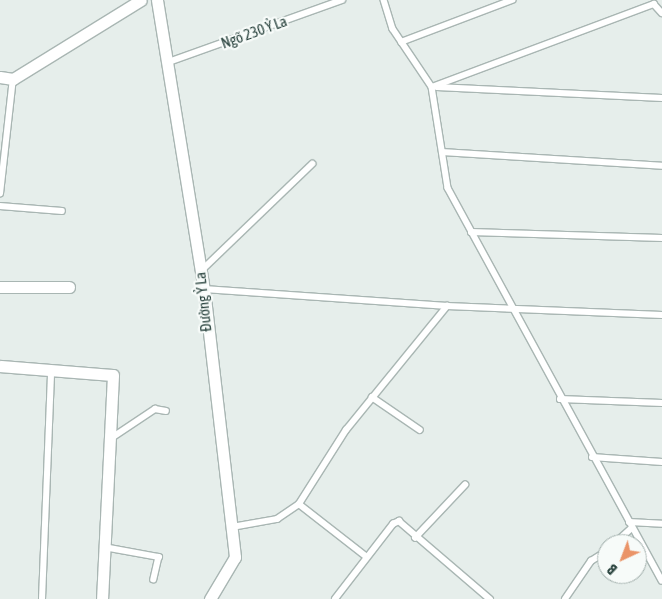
<!DOCTYPE html>
<meta charset="utf-8">
<style>
body{margin:0}
#map{position:relative;width:662px;height:599px;overflow:hidden;background:#e6eeeb;font-family:"Asap Condensed",sans-serif}
div>[style]{position:absolute}
.roads{filter:drop-shadow(1px 0 #a9b6b3) drop-shadow(-1px 0 #a9b6b3) drop-shadow(0 1px #a9b6b3) drop-shadow(0 -1px #a9b6b3)}
.lane>*{height:5.5px;margin:-2.75px;padding:0 2.75px;transform-origin:2.75px;border-radius:2.75px;background:#fff}
.street>*{height:11px;margin:-5.5px;padding:0 5.5px;transform-origin:5.5px;border-radius:5.5px;background:#fff}
span{translate:-50% -50%;white-space:nowrap;text-align:center;line-height:1.15;-webkit-text-stroke:4.5px #f7fbf9;paint-order:stroke}
.street-label{font-size:15px;color:#26403b}
.north{position:absolute;left:597px;top:534px;width:50px;height:50px;box-sizing:border-box;background:#f7fbf9;border:1px solid #a3b0ad;border-radius:50%;rotate:223deg;font-size:14px;font-weight:700;line-height:20px;text-align:center;color:#26403b}
.north::after{content:'';display:block;margin:auto;width:18px;height:22px;background:#ea9468;clip-path:polygon(50% 0,100% 100%,50% 72%,0 100%)}
</style>
<div id="map">
<div class="roads">
<div class="lane">
<div style="left:384px;top:0;width:30px;rotate:73deg"></div>
<div style="left:393px;top:29px;width:70px;rotate:56.1deg"></div>
<div style="left:432px;top:87px;width:102px;rotate:81deg"></div>
<div style="left:448px;top:188px;width:447px;rotate:61.4deg"></div>
<div style="left:401px;top:42px;width:119px;rotate:-20.7deg"></div>
<div style="left:166px;top:63px;width:187px;rotate:-19.7deg"></div>
<div style="left:432px;top:87px;width:237px;rotate:-20.5deg"></div>
<div style="left:654px;top:4px;width:12px;rotate:48deg"></div>
<div style="left:437px;top:87px;width:225px;rotate:2.8deg"></div>
<div style="left:442px;top:152px;width:220px;rotate:3.6deg"></div>
<div style="left:0;top:194px;width:116px;rotate:-83.6deg"></div>
<div style="left:0;top:206px;width:62px;rotate:4.6deg"></div>
<div style="left:471px;top:232px;width:191px;rotate:1.8deg"></div>
<div style="left:202px;top:270px;width:153px;rotate:-43.9deg"></div>
<div style="left:204px;top:289px;width:244px;rotate:4deg"></div>
<div style="left:447px;top:306px;width:215px;rotate:2.4deg"></div>
<div style="left:372px;top:397px;width:58px;rotate:34.5deg"></div>
<div style="left:560px;top:399px;width:102px;rotate:2.2deg"></div>
<div style="left:110px;top:439px;width:54px;rotate:-33.7deg"></div>
<div style="left:155px;top:409px;width:11px;rotate:10deg"></div>
<div style="left:592px;top:457px;width:70px;rotate:4.1deg"></div>
<div style="left:299px;top:504px;width:86px;rotate:37.9deg"></div>
<div style="left:629px;top:522px;width:33px;rotate:3deg"></div>
<div style="left:232px;top:527px;width:46px;rotate:-10.1deg"></div>
<div style="left:277px;top:519px;width:27px;rotate:-34deg"></div>
<div style="left:299px;top:504px;width:88px;rotate:-57.6deg"></div>
<div style="left:346px;top:430px;width:160px;rotate:-50.8deg"></div>
<div style="left:415px;top:538px;width:73px;rotate:-46.7deg"></div>
<div style="left:614px;top:544px;width:24px;rotate:-42deg"></div>
<div style="left:104px;top:547px;width:56px;rotate:10.3deg"></div>
<div style="left:159px;top:557px;width:23px;rotate:103deg"></div>
<div style="left:42px;top:599px;width:229px;rotate:-87.7deg"></div>
<div style="left:335px;top:599px;width:95px;rotate:-52.3deg"></div>
<div style="left:393px;top:524px;width:7px;rotate:-27deg"></div>
<div style="left:399px;top:521px;width:120px;rotate:40.6deg"></div>
<div style="left:565px;top:599px;width:46px;rotate:-55.6deg"></div>
<div style="left:591px;top:561px;width:19px;rotate:-32deg"></div>
</div>
<div class="street">
<div style="left:157px;top:0;width:293px;rotate:80.8deg"></div>
<div style="left:204px;top:289px;width:270px;rotate:83.4deg"></div>
<div style="left:235px;top:557px;width:49px;rotate:120.8deg"></div>
<div style="left:0;top:77px;width:13px;rotate:9deg"></div>
<div style="left:13px;top:79px;width:150px;rotate:-31.7deg"></div>
<div style="left:0;top:287px;width:69px"></div>
<div style="left:0;top:366px;width:113px;rotate:4.6deg"></div>
<div style="left:113px;top:375px;width:224px;rotate:92.8deg"></div>
</div>
</div>
<div class="street-label">
<span style="left:254px;top:32px;rotate:-20deg">Ngõ 230 Ỷ La</span>
<span style="left:203px;top:302px;rotate:-96deg">Đường Ỷ La</span>
</div>
<div class="north">B</div>
</div>
